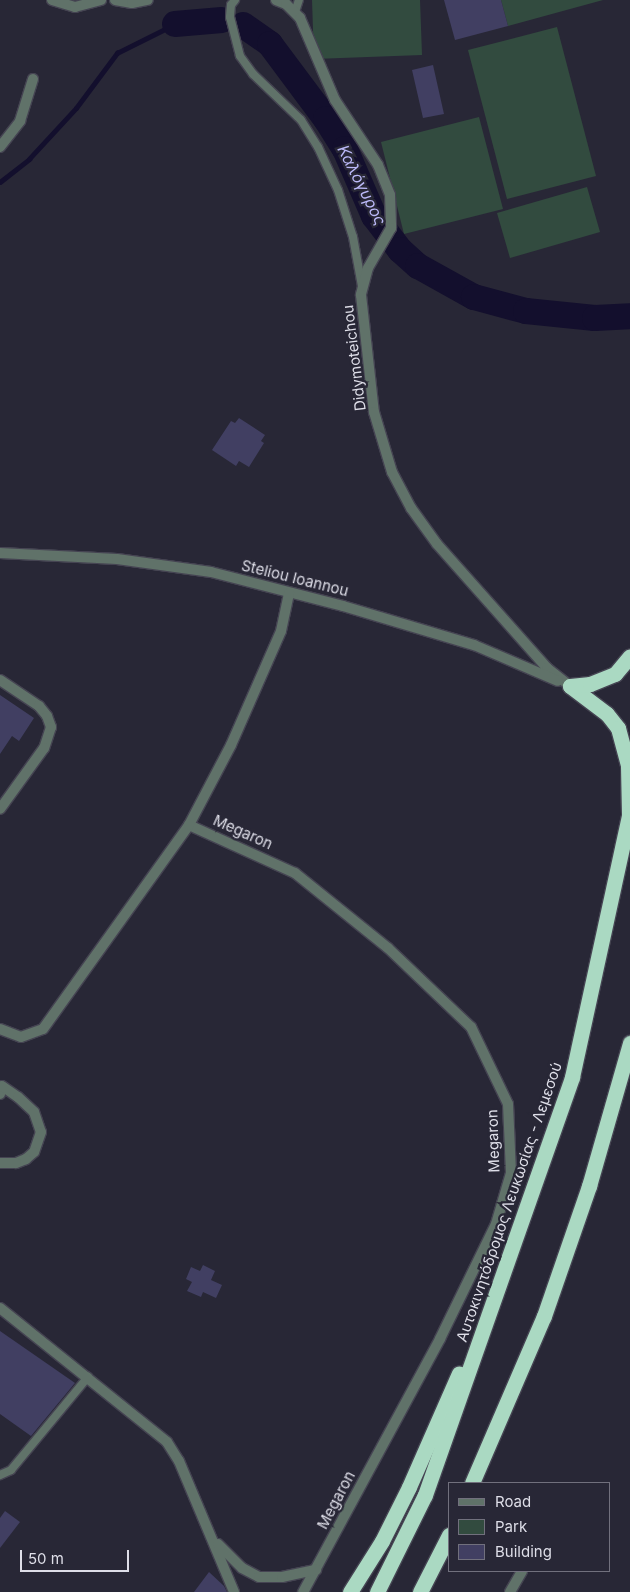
<!DOCTYPE html>
<meta charset="utf-8">
<style>
body{margin:0}
#map{position:relative;width:630px;height:1592px;overflow:hidden;background:#282736;font-family:Inter,sans-serif}
div>[style]{position:absolute}
.green>*{inset:0;background:#324b3f}
.stream>*{height:4.5px;margin:-2.25px;padding:0 2.25px;transform-origin:2.25px;border-radius:2.25px;background:#130f2d}
.river>*{height:26px;margin:-13px;padding:0 13px;transform-origin:13px;border-radius:13px;background:#130f2d}
.building>*{inset:0;background:#413f62}
.roads{filter:drop-shadow(1px 0 #454452) drop-shadow(-1px 0 #454452) drop-shadow(0 1px #454452) drop-shadow(0 -1px #454452)}
.lane>*{height:8px;margin:-4px;padding:0 4px;transform-origin:4px;border-radius:4px;background:#607269}
.street>*{height:10px;margin:-5px;padding:0 5px;transform-origin:5px;border-radius:5px;background:#607269}
.highway>*{height:15px;margin:-7.5px;padding:0 7.5px;transform-origin:7.5px;border-radius:7.5px;background:#aad9c2}
span{translate:-50% -50%;white-space:nowrap;text-align:center;line-height:1.15;-webkit-text-stroke:4.5px #282736;paint-order:stroke}
.street-label{font-size:15px;color:#dedee8}
.water-label{font-size:16px;color:#bbb9f8;font-style:italic}
.legend{position:absolute;left:448px;top:1482px;width:162px;height:90px;box-sizing:border-box;background:#282736;border:1px solid #71707d;margin:0;padding:6px 9px;list-style:none;font-size:15px;color:#dedee8}
.legend li{display:flex;align-items:center;gap:10px;height:25px}
.legend b{width:25px;border:1px solid #71707d}
.scale{position:absolute;left:20px;top:1550px;width:109px;height:22px;box-sizing:border-box;border:2px solid #dedee8;border-top:0;padding-left:6px;font-size:15px;line-height:18px;white-space:nowrap;color:#dedee8;-webkit-text-stroke:4px #282736;paint-order:stroke}
</style>
<div id="map">
<div class="green">
<div style="clip-path:polygon(312px 0,420px 0,422px 55px,314px 59px)"></div>
<div style="clip-path:polygon(501px 0,603px 0,508px 26px)"></div>
<div style="clip-path:polygon(557px 27px,596px 176px,507px 199px,468px 50px)"></div>
<div style="clip-path:polygon(479px 117px,503px 209px,404px 234px,381px 142px)"></div>
<div style="clip-path:polygon(587px 187px,600px 232px,510px 258px,497px 213px)"></div>
</div>
<div class="stream">
<div style="left:0;top:182px;width:37px;rotate:-38deg"></div>
<div style="left:29px;top:159px;width:69px;rotate:-47.3deg"></div>
<div style="left:76px;top:108px;width:69px;rotate:-53.3deg"></div>
<div style="left:117px;top:53px;width:65px;rotate:-26.6deg"></div>
</div>
<div class="river">
<div style="left:175px;top:24px;width:47px;rotate:-4.9deg"></div>
<div style="left:243px;top:25px;width:33px;rotate:35deg"></div>
<div style="left:270px;top:44px;width:94px;rotate:53.3deg"></div>
<div style="left:326px;top:119px;width:36px;rotate:58deg"></div>
<div style="left:345px;top:149px;width:73px;rotate:66.6deg"></div>
<div style="left:374px;top:216px;width:43px;rotate:52.6deg"></div>
<div style="left:400px;top:250px;width:24px;rotate:42deg"></div>
<div style="left:418px;top:266px;width:64px;rotate:29deg"></div>
<div style="left:474px;top:297px;width:54px;rotate:15.1deg"></div>
<div style="left:526px;top:311px;width:69px;rotate:5.8deg"></div>
<div style="left:595px;top:318px;width:35px;rotate:-3deg"></div>
</div>
<div class="building">
<div style="clip-path:polygon(444px 0,501px 0,508px 26px,455px 40px)"></div>
<div style="clip-path:polygon(433px 65px,444px 114px,423px 118px,412px 70px)"></div>
<div style="clip-path:polygon(239px 418px,265px 435px,261px 441px,264px 443px,249px 467px,239px 461px,236px 466px,212px 450px,231px 421px,235px 423px)"></div>
<div style="clip-path:polygon(0 695px,34px 718px,19px 741px,12px 736px,0 754px)"></div>
<div style="clip-path:polygon(203px 1265px,215px 1271px,211px 1280px,222px 1285px,216px 1298px,203px 1292px,201px 1297px,187px 1291px,192px 1282px,186px 1279px,191px 1267px,200px 1271px)"></div>
<div style="clip-path:polygon(0 1331px,75px 1383px,31px 1436px,0 1414px)"></div>
<div style="clip-path:polygon(5px 1511px,20px 1522px,0 1548px,0 1518px)"></div>
<div style="clip-path:polygon(209px 1572px,224px 1586px,227px 1592px,194px 1592px)"></div>
</div>
<div class="roads">
<div class="lane">
<div style="left:235px;top:0;width:6px;rotate:129deg"></div>
<div style="left:231px;top:5px;width:12px;rotate:95deg"></div>
<div style="left:230px;top:17px;width:40px;rotate:75.6deg"></div>
<div style="left:240px;top:56px;width:22px;rotate:54deg"></div>
<div style="left:253px;top:74px;width:66px;rotate:43.8deg"></div>
<div style="left:301px;top:120px;width:32px;rotate:58deg"></div>
<div style="left:318px;top:147px;width:47px;rotate:65.1deg"></div>
<div style="left:338px;top:190px;width:49px;rotate:72.3deg"></div>
<div style="left:353px;top:237px;width:50px;rotate:79.6deg"></div>
<div style="left:295px;top:12px;width:13px;rotate:-72deg"></div>
<div style="left:0;top:1475px;width:12px;rotate:-24deg"></div>
<div style="left:11px;top:1470px;width:121px;rotate:-50.4deg"></div>
</div>
<div class="street">
<div style="left:52px;top:0;width:24px;rotate:17deg"></div>
<div style="left:75px;top:7px;width:27px;rotate:-15deg"></div>
<div style="left:115px;top:0;width:17px;rotate:10deg"></div>
<div style="left:132px;top:3px;width:16px;rotate:-11deg"></div>
<div style="left:276px;top:0;width:11px;rotate:22deg"></div>
<div style="left:286px;top:4px;width:20px;rotate:45deg"></div>
<div style="left:300px;top:18px;width:89px;rotate:66.9deg"></div>
<div style="left:335px;top:100px;width:78px;rotate:56.5deg"></div>
<div style="left:378px;top:165px;width:32px;rotate:68deg"></div>
<div style="left:390px;top:195px;width:33px;rotate:88deg"></div>
<div style="left:391px;top:228px;width:46px;rotate:119.9deg"></div>
<div style="left:368px;top:268px;width:28px;rotate:105deg"></div>
<div style="left:361px;top:295px;width:118px;rotate:83.7deg"></div>
<div style="left:374px;top:412px;width:63px;rotate:73.3deg"></div>
<div style="left:392px;top:472px;width:41px;rotate:62.2deg"></div>
<div style="left:411px;top:508px;width:44px;rotate:54.2deg"></div>
<div style="left:437px;top:544px;width:166px;rotate:48.4deg"></div>
<div style="left:547px;top:668px;width:29px;rotate:38deg"></div>
<div style="left:0;top:147px;width:33px;rotate:-52deg"></div>
<div style="left:20px;top:121px;width:44px;rotate:-72.8deg"></div>
<div style="left:0;top:553px;width:117px;rotate:2.9deg"></div>
<div style="left:117px;top:559px;width:95px;rotate:7.9deg"></div>
<div style="left:211px;top:572px;width:136px;rotate:14.4deg"></div>
<div style="left:343px;top:606px;width:137px;rotate:16.6deg"></div>
<div style="left:474px;top:645px;width:91px;rotate:23.2deg"></div>
<div style="left:0;top:680px;width:47px;rotate:33.7deg"></div>
<div style="left:39px;top:706px;width:13px;rotate:51deg"></div>
<div style="left:47px;top:716px;width:12px;rotate:70deg"></div>
<div style="left:51px;top:727px;width:22px;rotate:108deg"></div>
<div style="left:44px;top:748px;width:75px;rotate:125.8deg"></div>
<div style="left:189px;top:825px;width:116px;rotate:24.4deg"></div>
<div style="left:295px;top:873px;width:119px;rotate:38.9deg"></div>
<div style="left:388px;top:948px;width:115px;rotate:43.6deg"></div>
<div style="left:471px;top:1027px;width:85px;rotate:64.3deg"></div>
<div style="left:508px;top:1104px;width:69px;rotate:87.5deg"></div>
<div style="left:511px;top:1173px;width:53px;rotate:106.4deg"></div>
<div style="left:496px;top:1224px;width:128px;rotate:116deg"></div>
<div style="left:440px;top:1339px;width:288px;rotate:118.4deg"></div>
<div style="left:0;top:1029px;width:22px;rotate:21deg"></div>
<div style="left:21px;top:1037px;width:23px;rotate:-20deg"></div>
<div style="left:43px;top:1029px;width:251px;rotate:-54.4deg"></div>
<div style="left:189px;top:825px;width:90px;rotate:-62.3deg"></div>
<div style="left:231px;top:745px;width:124px;rotate:-66.3deg"></div>
<div style="left:281px;top:631px;width:39px;rotate:-78deg"></div>
<div style="left:0;top:1094px;width:8px;rotate:-76deg"></div>
<div style="left:2px;top:1086px;width:19px;rotate:35deg"></div>
<div style="left:18px;top:1097px;width:22px;rotate:43deg"></div>
<div style="left:34px;top:1112px;width:21px;rotate:71deg"></div>
<div style="left:41px;top:1132px;width:21px;rotate:109deg"></div>
<div style="left:34px;top:1152px;width:11px;rotate:139deg"></div>
<div style="left:26px;top:1159px;width:11px;rotate:158deg"></div>
<div style="left:16px;top:1163px;width:16px;rotate:180deg"></div>
<div style="left:0;top:1308px;width:214px;rotate:38.7deg"></div>
<div style="left:167px;top:1442px;width:22px;rotate:58deg"></div>
<div style="left:179px;top:1461px;width:142px;rotate:67.2deg"></div>
<div style="left:218px;top:1544px;width:34px;rotate:45deg"></div>
<div style="left:242px;top:1568px;width:19px;rotate:28deg"></div>
<div style="left:259px;top:1577px;width:23px"></div>
<div style="left:282px;top:1577px;width:35px;rotate:-12deg"></div>
<div style="left:510px;top:1592px;width:24px;rotate:-60deg"></div>
</div>
<div class="highway">
<div style="left:570px;top:686px;width:46px;rotate:37.1deg"></div>
<div style="left:607px;top:714px;width:18px;rotate:52deg"></div>
<div style="left:618px;top:728px;width:39px;rotate:75deg"></div>
<div style="left:628px;top:766px;width:49px;rotate:88.8deg"></div>
<div style="left:570px;top:686px;width:20px;rotate:-6deg"></div>
<div style="left:590px;top:684px;width:27px;rotate:-22deg"></div>
<div style="left:615px;top:674px;width:23px;rotate:-50deg"></div>
<div style="left:472px;top:1483px;width:182px;rotate:-66.7deg"></div>
<div style="left:544px;top:1316px;width:138px;rotate:-70.9deg"></div>
<div style="left:589px;top:1186px;width:149px;rotate:-74deg"></div>
<div style="left:350px;top:1592px;width:60px;rotate:-57.9deg"></div>
<div style="left:382px;top:1541px;width:60px;rotate:-63.4deg"></div>
<div style="left:409px;top:1487px;width:124px;rotate:-66.3deg"></div>
<div style="left:377px;top:1592px;width:108px;rotate:-63.7deg"></div>
<div style="left:425px;top:1495px;width:443px;rotate:-70.6deg"></div>
<div style="left:572px;top:1077px;width:273px;rotate:-77.7deg"></div>
<div style="left:420px;top:1592px;width:64px;rotate:-63deg"></div>
</div>
</div>
<div class="street-label">
<span style="left:354px;top:358px;rotate:-97deg">Didymoteichou</span>
<span style="left:295px;top:578px;rotate:14deg">Steliou Ioannou</span>
<span style="left:243px;top:832px;rotate:24deg">Megaron</span>
<span style="left:493px;top:1141px;rotate:-92deg">Megaron</span>
<span style="left:509px;top:1202px;rotate:-71deg">Αυτοκινητόδρομος Λευκωσίας - Λεμεσού</span>
<span style="left:336px;top:1500px;rotate:-62deg">Megaron</span>
</div>
<div class="water-label">
<span style="left:362px;top:185px;rotate:63deg">Καλόγυρος</span>
</div>
<ul class="legend">
<li><b style="height:6px;background:#607269"></b>Road</li>
<li><b style="height:14px;background:#324b3f"></b>Park</li>
<li><b style="height:14px;background:#413f62"></b>Building</li>
</ul>
<div class="scale">50 m</div>
</div>
